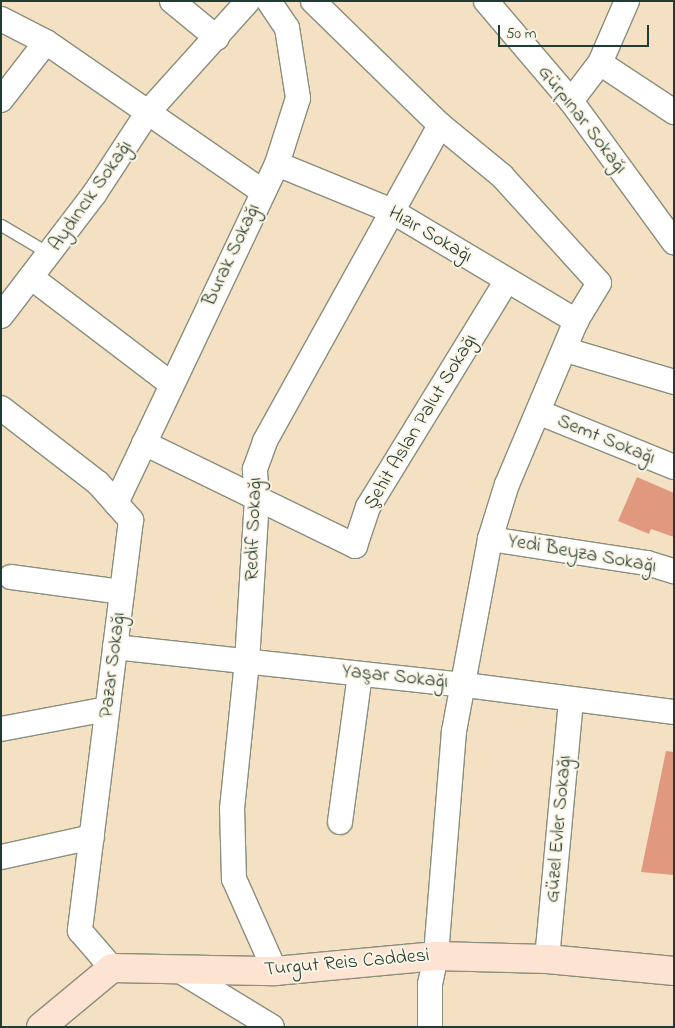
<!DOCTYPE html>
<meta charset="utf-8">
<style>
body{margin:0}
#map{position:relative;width:675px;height:1028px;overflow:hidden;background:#f4e0c3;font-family:"Indie Flower",sans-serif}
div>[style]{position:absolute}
.building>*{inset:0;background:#e0997f}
.roads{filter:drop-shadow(1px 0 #8a8e7c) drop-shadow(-1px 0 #8a8e7c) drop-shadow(0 1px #8a8e7c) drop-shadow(0 -1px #8a8e7c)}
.lane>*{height:11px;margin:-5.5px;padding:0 5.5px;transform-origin:5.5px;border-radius:5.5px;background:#fff}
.street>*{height:24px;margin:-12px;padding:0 12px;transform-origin:12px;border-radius:12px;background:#fff}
.secondary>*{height:28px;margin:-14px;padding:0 14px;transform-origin:14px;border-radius:14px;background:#fde3d1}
span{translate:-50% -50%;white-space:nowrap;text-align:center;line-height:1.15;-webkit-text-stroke:4px #fcf5e5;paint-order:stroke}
.street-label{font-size:20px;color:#1f3d34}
.frame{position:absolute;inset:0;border:2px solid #1f3d34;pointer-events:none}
.scale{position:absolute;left:498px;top:25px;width:151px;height:22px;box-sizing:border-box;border:2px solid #1f3d34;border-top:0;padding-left:6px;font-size:15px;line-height:18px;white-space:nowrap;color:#1f3d34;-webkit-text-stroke:4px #fcf5e5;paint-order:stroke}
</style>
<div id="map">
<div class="building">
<div style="clip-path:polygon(637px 477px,674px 493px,674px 537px,651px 529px,649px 534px,618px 521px)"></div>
<div style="clip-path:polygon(666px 751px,674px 752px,674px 875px,641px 872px)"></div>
</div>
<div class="roads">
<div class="lane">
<div style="left:1px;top:225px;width:57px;rotate:30.6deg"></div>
</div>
<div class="street">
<div style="left:172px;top:1px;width:58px;rotate:39.4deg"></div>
<div style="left:313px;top:1px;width:177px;rotate:44.3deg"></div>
<div style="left:440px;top:125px;width:80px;rotate:39.4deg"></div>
<div style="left:502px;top:176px;width:144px;rotate:47.8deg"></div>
<div style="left:599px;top:283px;width:44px;rotate:121.2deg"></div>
<div style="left:576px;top:321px;width:177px;rotate:112.9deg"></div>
<div style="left:507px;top:484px;width:58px;rotate:107.2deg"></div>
<div style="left:490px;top:539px;width:195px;rotate:100.6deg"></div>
<div style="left:454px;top:731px;width:226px;rotate:94.6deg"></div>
<div style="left:436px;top:956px;width:29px;rotate:102deg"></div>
<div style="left:430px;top:984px;width:43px;rotate:90deg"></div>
<div style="left:486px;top:1px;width:131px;rotate:49.6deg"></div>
<div style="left:571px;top:101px;width:175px;rotate:53.9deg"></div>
<div style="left:1px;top:19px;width:51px;rotate:27.1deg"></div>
<div style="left:46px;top:42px;width:262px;rotate:34.6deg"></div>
<div style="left:600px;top:63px;width:89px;rotate:33.5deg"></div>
<div style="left:1px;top:100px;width:73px;rotate:-52.2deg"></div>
<div style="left:571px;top:101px;width:48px;rotate:-52.7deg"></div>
<div style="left:600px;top:63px;width:68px;rotate:-66.5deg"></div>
<div style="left:277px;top:164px;width:122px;rotate:22.2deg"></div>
<div style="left:390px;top:210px;width:217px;rotate:30.8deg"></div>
<div style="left:32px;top:278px;width:175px;rotate:37.3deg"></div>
<div style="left:1px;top:316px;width:155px;rotate:-52.6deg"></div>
<div style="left:95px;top:193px;width:97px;rotate:-56.8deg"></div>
<div style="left:148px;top:112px;width:149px;rotate:-48deg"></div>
<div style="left:566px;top:350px;width:113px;rotate:16.5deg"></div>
<div style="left:1px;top:408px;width:123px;rotate:37.7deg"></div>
<div style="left:98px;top:483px;width:50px;rotate:48.3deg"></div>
<div style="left:131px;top:520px;width:414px;rotate:97.1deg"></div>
<div style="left:80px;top:931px;width:49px;rotate:49.1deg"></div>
<div style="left:538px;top:412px;width:147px;rotate:22deg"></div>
<div style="left:144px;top:443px;width:235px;rotate:26deg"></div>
<div style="left:355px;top:546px;width:41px;rotate:-71.6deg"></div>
<div style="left:368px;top:507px;width:266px;rotate:-58.5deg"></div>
<div style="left:116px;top:503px;width:375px;rotate:-64.6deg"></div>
<div style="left:277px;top:164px;width:69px;rotate:-72.3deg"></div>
<div style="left:298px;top:98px;width:71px;rotate:-98.9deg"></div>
<div style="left:287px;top:28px;width:32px;rotate:-124deg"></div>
<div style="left:490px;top:539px;width:159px;rotate:8.7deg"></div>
<div style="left:647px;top:563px;width:28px;rotate:17deg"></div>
<div style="left:11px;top:577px;width:112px;rotate:7.7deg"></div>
<div style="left:115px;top:647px;width:352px;rotate:6.2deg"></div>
<div style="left:465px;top:685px;width:211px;rotate:7.4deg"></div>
<div style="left:1px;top:729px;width:108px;rotate:-10.7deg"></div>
<div style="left:340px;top:822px;width:149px;rotate:-82.3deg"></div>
<div style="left:1px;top:857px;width:93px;rotate:-12.4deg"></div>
<div style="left:547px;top:959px;width:261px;rotate:-84.7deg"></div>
<div style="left:177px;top:969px;width:111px;rotate:31.4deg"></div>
<div style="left:275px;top:971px;width:101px;rotate:-114deg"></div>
<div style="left:234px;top:879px;width:70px;rotate:-91.6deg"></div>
<div style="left:232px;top:809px;width:148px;rotate:-84.2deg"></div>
<div style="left:247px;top:662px;width:162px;rotate:-86.5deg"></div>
<div style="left:257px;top:500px;width:31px;rotate:-94deg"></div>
<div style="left:255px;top:469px;width:30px;rotate:-70deg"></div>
<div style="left:265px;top:441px;width:361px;rotate:-61deg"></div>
</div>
<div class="secondary">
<div style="left:41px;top:1027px;width:92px;rotate:-39.7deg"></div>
<div style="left:112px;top:968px;width:163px;rotate:1.1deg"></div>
<div style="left:275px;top:971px;width:162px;rotate:-5.3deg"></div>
<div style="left:436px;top:956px;width:111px;rotate:1.5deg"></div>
<div style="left:547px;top:959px;width:128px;rotate:5.4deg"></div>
</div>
</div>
<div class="street-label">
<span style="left:582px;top:120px;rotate:52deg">Gürpınar Sokağı</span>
<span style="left:91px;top:196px;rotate:-55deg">Aydıncık Sokağı</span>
<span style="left:430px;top:235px;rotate:30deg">Hızır Sokağı</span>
<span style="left:232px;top:255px;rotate:-65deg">Burak Sokağı</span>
<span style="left:421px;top:422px;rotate:-59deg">Şehit Aslan Palut Sokağı</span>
<span style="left:606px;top:440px;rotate:22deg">Semt Sokağı</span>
<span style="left:254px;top:529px;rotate:-88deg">Redif Sokağı</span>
<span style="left:582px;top:554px;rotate:10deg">Yedi Beyza Sokağı</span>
<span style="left:113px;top:665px;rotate:-83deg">Pazar Sokağı</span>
<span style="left:395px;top:677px;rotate:6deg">Yaşar Sokağı</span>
<span style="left:559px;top:829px;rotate:-85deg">Güzel Evler Sokağı</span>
<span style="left:347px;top:963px;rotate:-5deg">Turgut Reis Caddesi</span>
</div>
<div class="frame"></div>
<div class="scale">50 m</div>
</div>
